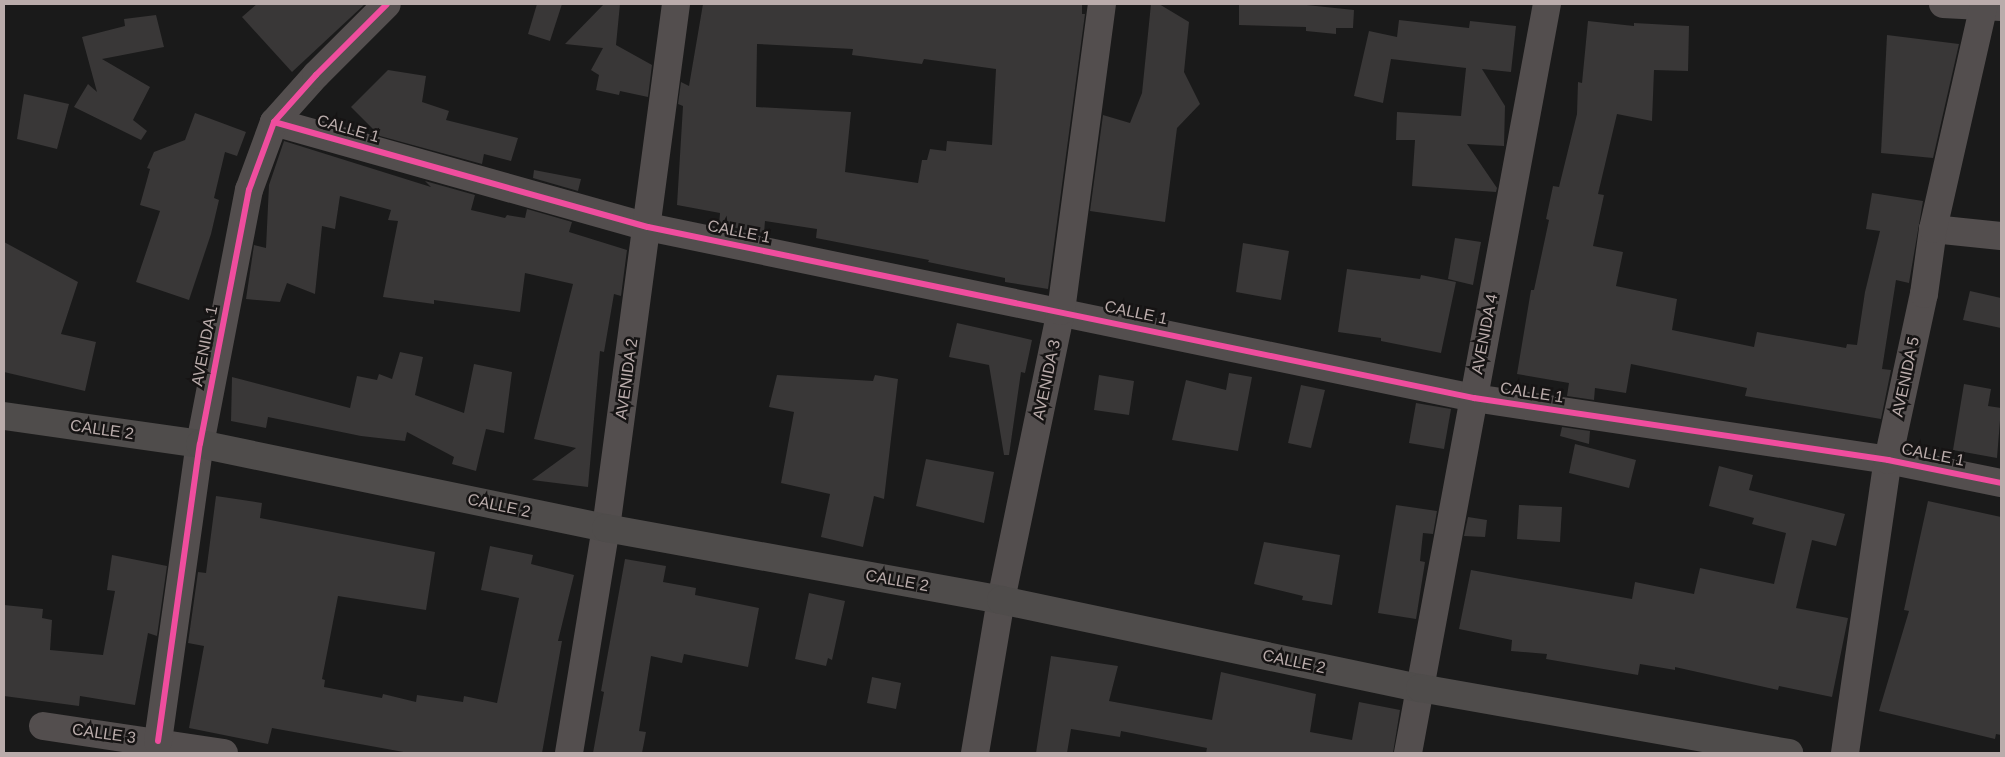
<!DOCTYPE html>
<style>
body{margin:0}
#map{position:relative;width:2005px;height:757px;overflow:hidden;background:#1a1a1a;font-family:Helvetica,sans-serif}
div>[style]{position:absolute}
.building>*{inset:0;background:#393737}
.minor>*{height:28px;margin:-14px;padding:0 14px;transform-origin:14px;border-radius:14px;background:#534e4e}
.major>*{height:28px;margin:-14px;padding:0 14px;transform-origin:14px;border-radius:14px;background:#4f4c4b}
.cycleway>*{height:6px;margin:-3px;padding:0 3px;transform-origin:3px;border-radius:3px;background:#ef4d9e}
span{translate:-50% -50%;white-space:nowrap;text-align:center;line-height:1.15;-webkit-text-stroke:5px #161414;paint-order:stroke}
.street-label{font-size:16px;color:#baacab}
.frame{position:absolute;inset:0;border:5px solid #baacab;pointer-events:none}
</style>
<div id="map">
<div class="building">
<div style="clip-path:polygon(257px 4px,365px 4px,292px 72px,242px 17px)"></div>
<div style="clip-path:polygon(537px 4px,562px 4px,550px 41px,528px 34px)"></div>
<div style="clip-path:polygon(604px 4px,620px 4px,616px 45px,652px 65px,648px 97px,620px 91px,619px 95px,596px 90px,599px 75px,591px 70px,603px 48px,565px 44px)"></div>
<div style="clip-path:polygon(evenodd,703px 4px,1082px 4px,1082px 14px,1085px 14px,1048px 289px,1005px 282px,1005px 278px,928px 262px,929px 260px,816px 238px,817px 229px,765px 221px,764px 233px,719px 225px,720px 213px,677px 205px,683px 106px,678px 104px,681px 82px,689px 86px,703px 4px,757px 44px,853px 49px,852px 55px,922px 64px,924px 59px,996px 69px,992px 145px,947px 141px,946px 151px,930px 149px,927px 160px,922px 160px,918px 183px,845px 172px,851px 112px,756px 107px,757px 44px)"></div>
<div style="clip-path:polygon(1151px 4px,1159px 4px,1189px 22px,1184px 72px,1200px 104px,1177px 128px,1165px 222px,1090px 211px,1103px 115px,1130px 123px,1142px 93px)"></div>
<div style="clip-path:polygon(1239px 4px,1297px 4px,1354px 10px,1353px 28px,1336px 28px,1336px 34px,1306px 31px,1306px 27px,1239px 25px)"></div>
<div style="clip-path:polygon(156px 15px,164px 47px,102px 59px,150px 87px,133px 120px,147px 131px,141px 140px,74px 107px,88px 84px,97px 92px,82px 37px,125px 26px,124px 19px)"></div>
<div style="clip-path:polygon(1399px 20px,1469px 28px,1470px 21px,1516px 26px,1511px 72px,1482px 69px,1505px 106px,1504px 146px,1467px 144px,1497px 188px,1496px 192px,1412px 186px,1415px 140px,1396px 140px,1397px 112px,1461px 116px,1466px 68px,1391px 59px,1383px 103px,1354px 96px,1369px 31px,1397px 37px)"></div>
<div style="clip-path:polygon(1588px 21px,1634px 26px,1634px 23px,1689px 26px,1688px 71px,1654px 70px,1652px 121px,1617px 114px,1598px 194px,1604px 195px,1593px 246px,1623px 252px,1616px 286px,1677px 299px,1672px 330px,1754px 347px,1757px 332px,1846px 348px,1847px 344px,1857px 345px,1865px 292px,1880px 231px,1866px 229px,1872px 193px,1923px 201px,1909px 283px,1896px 280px,1882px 369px,1891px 370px,1881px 419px,1745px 396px,1747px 388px,1631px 364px,1626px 393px,1595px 388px,1594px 400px,1567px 396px,1569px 383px,1517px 374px,1531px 290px,1534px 290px,1549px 220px,1546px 219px,1553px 186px,1559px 187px,1577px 114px,1578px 82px,1582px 83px)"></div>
<div style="clip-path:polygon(1887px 35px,1959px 44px,1933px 158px,1881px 153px)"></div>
<div style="clip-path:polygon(388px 70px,426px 76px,422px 102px,449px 111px,446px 120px,518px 138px,511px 161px,484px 154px,482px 164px,380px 136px,351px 107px)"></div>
<div style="clip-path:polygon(24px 94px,69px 104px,57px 149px,17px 139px)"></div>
<div style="clip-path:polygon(195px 113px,246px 132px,237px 156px,225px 152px,214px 198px,219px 200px,211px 234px,189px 300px,136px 282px,160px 211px,140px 205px,150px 169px,147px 168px,154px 152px,185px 140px)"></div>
<div style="clip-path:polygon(284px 141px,431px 187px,425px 181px,475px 195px,471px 210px,505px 218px,507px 215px,525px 218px,527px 209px,572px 222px,569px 232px,627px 250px,621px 296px,614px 294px,604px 352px,600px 351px,588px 487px,532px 480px,576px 448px,534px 439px,573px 284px,525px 273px,520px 312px,434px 300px,434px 304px,383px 297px,398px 221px,388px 220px,391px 210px,340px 196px,335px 229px,322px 226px,315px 294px,287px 283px,280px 302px,246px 299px,254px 245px,266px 248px,269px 185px)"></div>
<div style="clip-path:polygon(534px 170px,581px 179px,578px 191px,533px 178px)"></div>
<div style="clip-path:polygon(1455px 238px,1481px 242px,1473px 285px,1448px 279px)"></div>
<div style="clip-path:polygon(4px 242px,78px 282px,61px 334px,96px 342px,85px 391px,4px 372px)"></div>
<div style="clip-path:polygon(1243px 243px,1289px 251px,1281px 300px,1236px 292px)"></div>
<div style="clip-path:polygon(1347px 269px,1420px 279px,1421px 275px,1456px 282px,1441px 353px,1381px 341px,1381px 338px,1338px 332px)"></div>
<div style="clip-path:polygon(1970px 291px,2001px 298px,2001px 328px,1963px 320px)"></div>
<div style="clip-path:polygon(957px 323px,1032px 340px,1025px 373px,1021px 372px,1009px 455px,1004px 455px,989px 365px,949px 357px)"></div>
<div style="clip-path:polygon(400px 352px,423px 357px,415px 395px,464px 413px,474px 364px,512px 372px,504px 433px,486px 429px,476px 471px,452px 464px,454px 457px,407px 432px,405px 441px,361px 436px,268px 417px,266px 428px,231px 421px,232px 377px,350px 408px,357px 376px,377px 380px,379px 374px,392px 379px)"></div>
<div style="clip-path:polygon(1229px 373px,1252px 377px,1238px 451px,1172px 440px,1186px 380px,1226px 390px)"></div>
<div style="clip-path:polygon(777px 375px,873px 381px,875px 375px,898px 379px,884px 499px,874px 496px,863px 547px,821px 537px,830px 494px,781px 483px,794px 412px,769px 407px)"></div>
<div style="clip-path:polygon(1099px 375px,1134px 381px,1129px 415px,1094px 410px)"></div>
<div style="clip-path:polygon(1964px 384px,1991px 389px,1988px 406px,2001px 408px,1997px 458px,1953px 450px)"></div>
<div style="clip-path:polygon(1301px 385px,1325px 390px,1311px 448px,1288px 443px)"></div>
<div style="clip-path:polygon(1416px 403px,1451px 409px,1444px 449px,1409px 443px)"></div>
<div style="clip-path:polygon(1562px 427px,1590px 431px,1589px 444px,1560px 436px)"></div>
<div style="clip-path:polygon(1575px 444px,1636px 460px,1629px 488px,1569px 473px)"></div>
<div style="clip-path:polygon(926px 459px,994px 472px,984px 523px,916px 506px)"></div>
<div style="clip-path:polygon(1719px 466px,1753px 475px,1749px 490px,1845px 514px,1836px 546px,1812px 540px,1796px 608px,1848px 618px,1832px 697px,1779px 686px,1778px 690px,1675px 667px,1675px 670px,1640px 664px,1638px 675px,1546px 659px,1547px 654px,1511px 651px,1512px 640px,1459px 629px,1471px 570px,1632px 599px,1635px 582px,1694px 594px,1700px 568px,1774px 584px,1786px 533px,1752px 524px,1754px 518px,1709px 506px)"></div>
<div style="clip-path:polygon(216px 496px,262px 503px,260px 518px,435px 552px,426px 610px,338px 596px,322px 679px,325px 680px,324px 687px,382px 698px,383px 694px,416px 702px,417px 695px,463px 702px,464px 696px,497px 703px,519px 598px,481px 590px,490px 546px,533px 555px,531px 564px,574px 575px,558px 641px,562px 641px,542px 753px,409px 753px,272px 728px,268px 744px,189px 728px,204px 646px,188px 643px,198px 572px,206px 573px)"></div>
<div style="clip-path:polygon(1928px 501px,2001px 517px,2001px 735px,1996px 734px,1995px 739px,1879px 711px,1909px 611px,1904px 610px)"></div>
<div style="clip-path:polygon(1396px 505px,1437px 511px,1433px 534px,1423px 533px,1420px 561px,1425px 562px,1416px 619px,1378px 613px)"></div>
<div style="clip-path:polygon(1519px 505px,1562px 507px,1560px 542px,1517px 539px)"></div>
<div style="clip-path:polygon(1468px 517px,1487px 520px,1485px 537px,1464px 536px)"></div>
<div style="clip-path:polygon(1264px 542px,1340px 555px,1332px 605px,1302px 600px,1303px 596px,1254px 584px)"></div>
<div style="clip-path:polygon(112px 555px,167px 566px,157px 636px,148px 633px,135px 705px,80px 696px,79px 706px,4px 696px,4px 605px,43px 609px,42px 618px,52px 620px,50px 650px,103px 655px,115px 591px,107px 590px)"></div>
<div style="clip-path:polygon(625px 559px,666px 566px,663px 582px,696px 588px,695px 595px,759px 608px,748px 667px,684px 654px,682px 663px,651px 656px,639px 731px,646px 732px,642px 753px,593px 753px,604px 692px,601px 691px)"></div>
<div style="clip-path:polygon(809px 593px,845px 601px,832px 660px,828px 658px,826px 666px,795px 659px)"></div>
<div style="clip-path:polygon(1051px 656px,1118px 666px,1109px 701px,1212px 720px,1221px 672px,1316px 694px,1310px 732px,1352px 740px,1359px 702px,1400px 710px,1393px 753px,1206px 753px,1207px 748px,1121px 731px,1120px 737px,1071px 729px,1067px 753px,1036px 753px)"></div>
<div style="clip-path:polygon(872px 677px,901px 683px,896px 709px,867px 703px)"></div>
</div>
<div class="minor">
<div style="left:1943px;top:4px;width:58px;rotate:3deg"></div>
<div style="left:274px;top:122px;width:388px;rotate:15.7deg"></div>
<div style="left:648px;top:227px;width:844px;rotate:11.7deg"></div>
<div style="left:1474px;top:398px;width:419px;rotate:8.5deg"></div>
<div style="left:1888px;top:460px;width:115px;rotate:11.5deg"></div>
<div style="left:1933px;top:229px;width:68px;rotate:5.9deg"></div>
<div style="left:43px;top:726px;width:183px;rotate:8.5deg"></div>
<div style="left:158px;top:741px;width:300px;rotate:-82deg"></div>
<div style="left:200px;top:444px;width:259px;rotate:-79.1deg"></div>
<div style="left:249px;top:190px;width:72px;rotate:-69.8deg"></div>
<div style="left:274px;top:122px;width:63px;rotate:-48.2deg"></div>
<div style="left:316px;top:75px;width:100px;rotate:-45deg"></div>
<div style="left:569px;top:753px;width:228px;rotate:-80.7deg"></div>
<div style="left:606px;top:528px;width:529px;rotate:-82.39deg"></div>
<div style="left:975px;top:753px;width:155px;rotate:-80.4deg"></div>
<div style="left:1001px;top:600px;width:295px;rotate:-78.3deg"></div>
<div style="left:1061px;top:311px;width:310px;rotate:-82.4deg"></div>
<div style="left:1408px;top:753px;width:762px;rotate:-79.49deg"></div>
<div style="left:1845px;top:753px;width:296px;rotate:-81.7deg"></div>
<div style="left:1888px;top:460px;width:170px;rotate:-77.8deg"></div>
<div style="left:1924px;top:294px;width:66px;rotate:-82.1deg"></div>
<div style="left:1933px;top:229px;width:231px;rotate:-77.2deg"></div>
</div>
<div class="major">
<div style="left:4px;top:416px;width:198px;rotate:8.1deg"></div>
<div style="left:200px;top:444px;width:415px;rotate:11.7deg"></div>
<div style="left:606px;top:528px;width:402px;rotate:10.3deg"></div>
<div style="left:1001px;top:600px;width:428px;rotate:11.9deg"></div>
<div style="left:1420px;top:688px;width:375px;rotate:10deg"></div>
</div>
<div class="cycleway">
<div style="left:274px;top:122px;width:388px;rotate:15.7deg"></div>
<div style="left:648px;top:227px;width:844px;rotate:11.7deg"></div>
<div style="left:1474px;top:398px;width:419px;rotate:8.5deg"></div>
<div style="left:1888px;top:460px;width:115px;rotate:11.5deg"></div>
<div style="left:158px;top:741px;width:300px;rotate:-82deg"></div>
<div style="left:200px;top:444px;width:259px;rotate:-79.1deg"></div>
<div style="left:249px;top:190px;width:72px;rotate:-69.8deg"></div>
<div style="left:274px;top:122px;width:63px;rotate:-48.2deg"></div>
<div style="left:316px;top:75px;width:100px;rotate:-45deg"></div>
</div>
<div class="street-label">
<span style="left:348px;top:129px;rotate:16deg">CALLE 1</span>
<span style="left:739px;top:232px;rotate:11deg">CALLE 1</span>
<span style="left:1136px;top:313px;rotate:12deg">CALLE 1</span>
<span style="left:1485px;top:334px;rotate:-79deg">AVENIDA 4</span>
<span style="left:205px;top:346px;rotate:-79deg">AVENIDA 1</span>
<span style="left:1906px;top:377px;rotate:-78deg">AVENIDA 5</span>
<span style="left:627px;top:379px;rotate:-82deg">AVENIDA 2</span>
<span style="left:1047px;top:380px;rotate:-78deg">AVENIDA 3</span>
<span style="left:1532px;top:393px;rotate:9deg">CALLE 1</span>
<span style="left:102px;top:430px;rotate:8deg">CALLE 2</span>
<span style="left:1933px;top:455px;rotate:11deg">CALLE 1</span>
<span style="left:499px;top:506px;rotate:12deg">CALLE 2</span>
<span style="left:897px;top:581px;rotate:10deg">CALLE 2</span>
<span style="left:1294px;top:662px;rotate:12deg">CALLE 2</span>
<span style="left:104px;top:734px;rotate:8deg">CALLE 3</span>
</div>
<div class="frame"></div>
</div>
